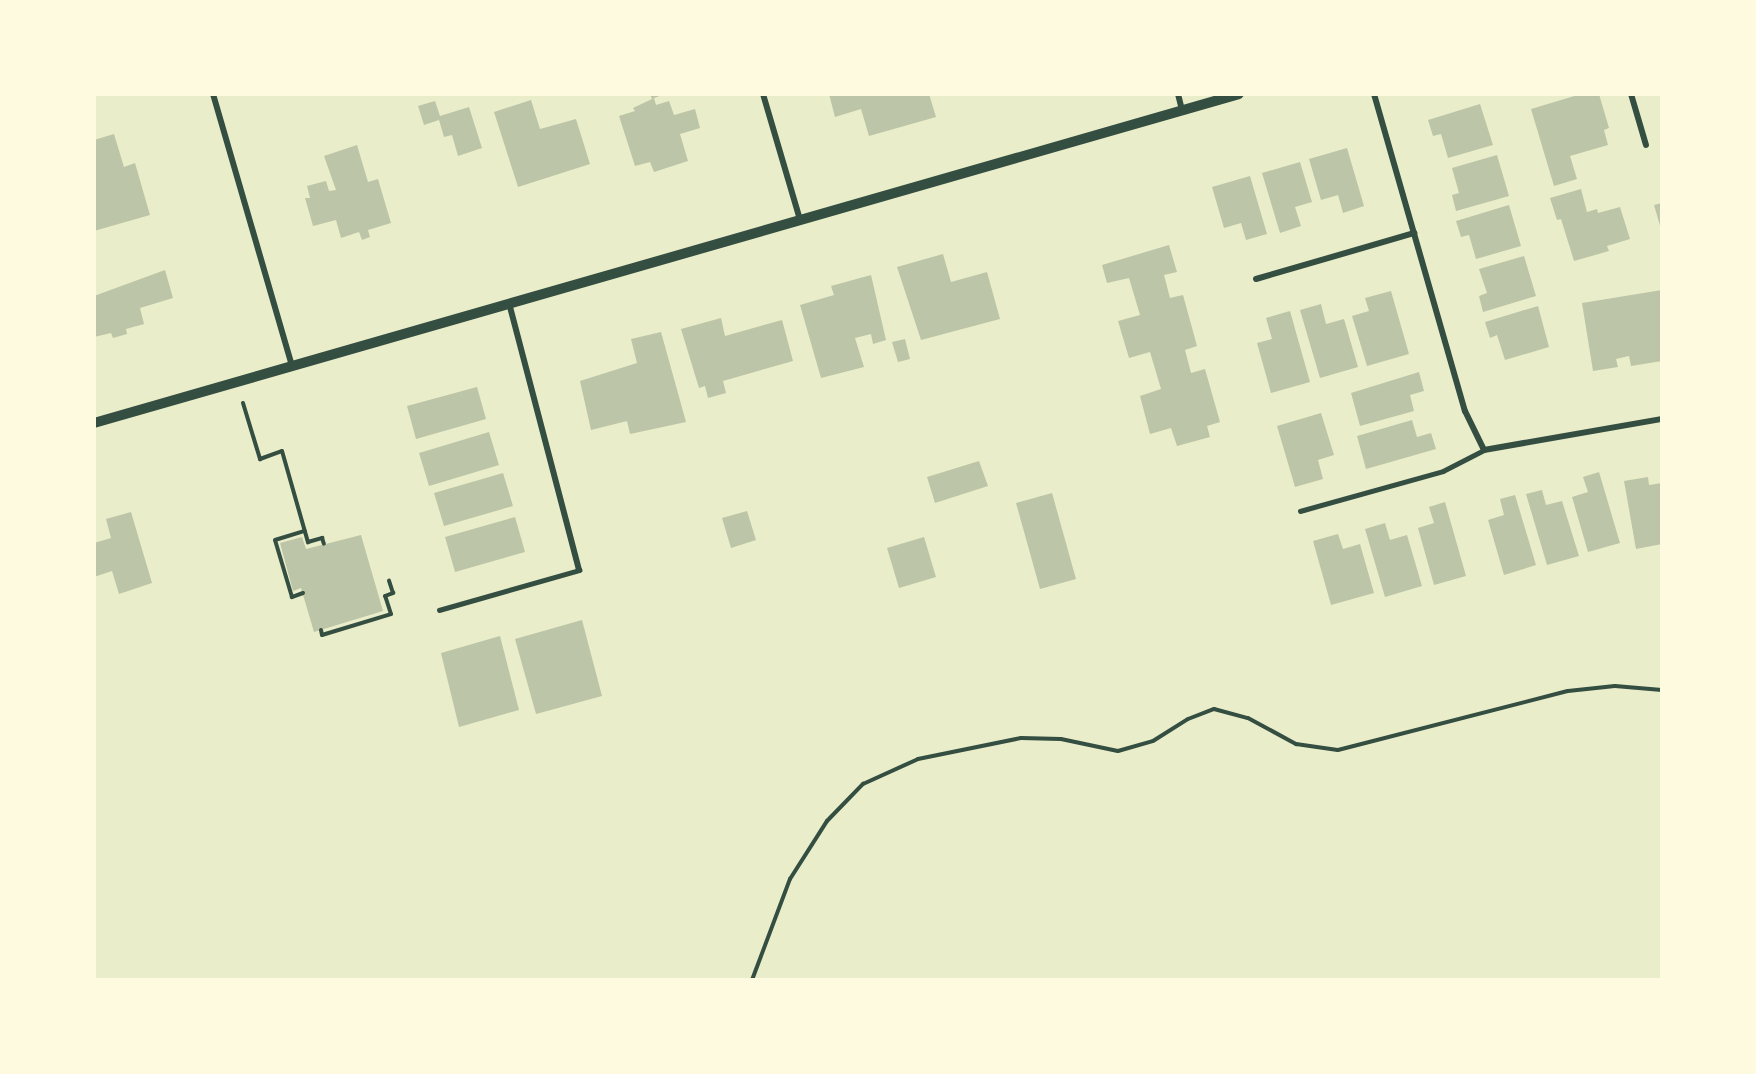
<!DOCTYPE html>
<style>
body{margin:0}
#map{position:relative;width:1756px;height:1074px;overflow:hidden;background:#e9edc9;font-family:"Varela Round",sans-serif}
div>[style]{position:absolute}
.building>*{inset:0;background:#bcc5a7}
.path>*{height:4px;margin:-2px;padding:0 2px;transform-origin:2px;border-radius:2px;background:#344e41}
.service>*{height:4.5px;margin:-2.25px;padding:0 2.25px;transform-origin:2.25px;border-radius:2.25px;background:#344e41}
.minor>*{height:6px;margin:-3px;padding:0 3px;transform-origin:3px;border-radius:3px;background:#344e41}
.tertiary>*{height:10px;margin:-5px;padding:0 5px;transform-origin:5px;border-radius:5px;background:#344e41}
span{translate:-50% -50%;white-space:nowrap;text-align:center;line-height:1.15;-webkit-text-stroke:6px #fefae0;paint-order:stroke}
.frame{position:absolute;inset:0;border:96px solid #fefae0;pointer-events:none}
</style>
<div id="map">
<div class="building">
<div style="clip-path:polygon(650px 94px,665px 94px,654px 98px,656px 105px,669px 101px,674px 115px,695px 109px,700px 128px,680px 134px,688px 161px,654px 172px,650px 162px,635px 166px,619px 116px,635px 111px,633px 108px,652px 99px)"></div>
<div style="clip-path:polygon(829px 94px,929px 94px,936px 117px,869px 136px,861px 109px,835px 117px)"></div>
<div style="clip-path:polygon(1581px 94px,1599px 94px,1609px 128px,1604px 130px,1608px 145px,1570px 156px,1577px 179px,1554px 186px,1531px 109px)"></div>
<div style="clip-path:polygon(531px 100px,540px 129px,576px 119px,590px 164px,518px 187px,494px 112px)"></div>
<div style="clip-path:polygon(435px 101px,440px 116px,469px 107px,482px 148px,458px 156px,452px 135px,444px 137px,439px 120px,424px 125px,418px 106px)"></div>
<div style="clip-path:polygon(1480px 104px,1493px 145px,1448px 158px,1441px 134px,1433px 136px,1428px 120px)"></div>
<div style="clip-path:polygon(114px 134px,124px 167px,135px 163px,150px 215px,94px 231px,94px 140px)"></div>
<div style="clip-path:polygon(357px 145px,368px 182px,378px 179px,391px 223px,368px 230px,370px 237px,362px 240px,359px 232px,341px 238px,336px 220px,313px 226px,305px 198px,310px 198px,307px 186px,326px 181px,329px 191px,336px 190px,324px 156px)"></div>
<div style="clip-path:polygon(1347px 148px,1364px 206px,1343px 213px,1338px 195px,1321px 200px,1309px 159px)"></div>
<div style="clip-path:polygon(1497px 155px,1509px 196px,1456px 211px,1452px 195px,1459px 193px,1452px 168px)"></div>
<div style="clip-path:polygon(1300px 162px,1312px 202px,1295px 207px,1301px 226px,1280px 233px,1262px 173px)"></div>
<div style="clip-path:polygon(1250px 176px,1267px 234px,1246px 240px,1241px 223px,1224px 228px,1212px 187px)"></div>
<div style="clip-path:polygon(1581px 189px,1587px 212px,1597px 209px,1598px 213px,1620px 207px,1630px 239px,1607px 246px,1609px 251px,1574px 261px,1561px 219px,1557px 220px,1550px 198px)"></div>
<div style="clip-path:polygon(1662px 203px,1662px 229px,1661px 229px,1654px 205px)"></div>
<div style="clip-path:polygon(1509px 205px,1521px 246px,1476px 259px,1469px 235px,1461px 237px,1456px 221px)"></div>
<div style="clip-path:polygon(1169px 245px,1177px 272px,1164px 275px,1170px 298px,1183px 295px,1197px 346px,1185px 350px,1191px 373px,1205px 369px,1220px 422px,1207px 426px,1210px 437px,1177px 446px,1171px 428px,1150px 434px,1140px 396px,1161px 389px,1150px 352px,1129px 358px,1118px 321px,1140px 315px,1129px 278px,1107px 283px,1102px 265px)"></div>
<div style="clip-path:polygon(943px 254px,951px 282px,987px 272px,1000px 319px,921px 340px,897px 267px)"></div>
<div style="clip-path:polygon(1524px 256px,1536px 296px,1483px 312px,1479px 296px,1487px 293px,1479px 269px)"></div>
<div style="clip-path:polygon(165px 270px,173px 298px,140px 308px,144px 324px,126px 329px,127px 334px,113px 338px,111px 333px,94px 337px,94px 296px)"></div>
<div style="clip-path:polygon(871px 275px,886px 340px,873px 344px,871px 334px,855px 338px,864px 367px,821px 378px,800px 305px,834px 295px,831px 286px)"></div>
<div style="clip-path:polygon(1662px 290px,1662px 361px,1631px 366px,1629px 356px,1616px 359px,1618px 367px,1593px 371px,1582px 303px)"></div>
<div style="clip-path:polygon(1391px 291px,1409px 354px,1367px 366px,1352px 316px,1369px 311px,1365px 298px)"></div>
<div style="clip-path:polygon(1321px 304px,1326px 324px,1344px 319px,1358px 367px,1320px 378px,1300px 310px)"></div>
<div style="clip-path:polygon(1538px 306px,1549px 347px,1505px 360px,1497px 335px,1490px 338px,1485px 322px)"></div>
<div style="clip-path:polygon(1290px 311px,1310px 382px,1271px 393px,1257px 343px,1272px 339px,1266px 318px)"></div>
<div style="clip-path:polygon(721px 318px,725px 336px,782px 320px,793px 361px,723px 381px,726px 393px,708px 398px,705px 386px,699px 388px,681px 329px)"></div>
<div style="clip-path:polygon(661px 332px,686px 422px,630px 434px,627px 421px,591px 430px,580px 381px,637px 363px,631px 339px)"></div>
<div style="clip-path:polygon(905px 339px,910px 359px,898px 362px,892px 342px)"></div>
<div style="clip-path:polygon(1419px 372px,1424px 391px,1410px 395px,1414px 411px,1360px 426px,1351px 393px)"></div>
<div style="clip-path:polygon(477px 387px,486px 419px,416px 439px,407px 406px)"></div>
<div style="clip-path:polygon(1321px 413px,1334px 455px,1318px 460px,1323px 479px,1295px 487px,1277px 426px)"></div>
<div style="clip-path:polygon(1412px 420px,1417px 437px,1431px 433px,1436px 449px,1366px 469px,1357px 436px)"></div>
<div style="clip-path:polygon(489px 432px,499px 465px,429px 486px,419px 453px)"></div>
<div style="clip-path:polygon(979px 461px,988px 486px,935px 503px,927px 477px)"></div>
<div style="clip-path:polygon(1599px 472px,1620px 543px,1588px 552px,1572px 497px,1588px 492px,1583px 477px)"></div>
<div style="clip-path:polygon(503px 473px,513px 506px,444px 526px,434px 493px)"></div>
<div style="clip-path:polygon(1648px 477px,1649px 485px,1662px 483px,1662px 544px,1636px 549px,1624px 481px)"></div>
<div style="clip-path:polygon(1542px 490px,1546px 505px,1562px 501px,1579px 556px,1547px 565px,1526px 494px)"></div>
<div style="clip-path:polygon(1052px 493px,1076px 579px,1040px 589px,1016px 503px)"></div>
<div style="clip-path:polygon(1515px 495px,1536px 565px,1504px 575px,1488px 520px,1504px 515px,1500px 499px)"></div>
<div style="clip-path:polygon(1445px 502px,1466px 576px,1434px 585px,1418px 528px,1434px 523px,1429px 507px)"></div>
<div style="clip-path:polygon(747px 511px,756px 540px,731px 548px,722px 518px)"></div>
<div style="clip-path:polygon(131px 512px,152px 583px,119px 594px,112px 571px,94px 577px,94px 543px,111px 538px,106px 519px)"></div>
<div style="clip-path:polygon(515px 517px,525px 552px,455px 572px,445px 537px)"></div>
<div style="clip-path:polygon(1385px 523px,1390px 540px,1407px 535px,1422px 586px,1385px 597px,1365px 529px)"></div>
<div style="clip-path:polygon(1338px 534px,1343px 549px,1360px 544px,1374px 593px,1331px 605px,1313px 541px)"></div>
<div style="clip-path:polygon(361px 535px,383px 611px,314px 632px,301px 588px,293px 591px,280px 543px,302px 537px,306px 549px)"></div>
<div style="clip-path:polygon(924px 537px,936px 577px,899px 588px,887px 548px)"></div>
<div style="clip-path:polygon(582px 620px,602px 696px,536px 714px,515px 639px)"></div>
<div style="clip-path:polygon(500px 636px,519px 710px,459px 727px,441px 653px)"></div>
</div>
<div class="path">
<div style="left:243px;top:403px;width:59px;rotate:73.1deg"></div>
<div style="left:260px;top:459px;width:23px;rotate:-20deg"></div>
<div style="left:282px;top:451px;width:95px;rotate:74.1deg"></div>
<div style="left:308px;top:542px;width:15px;rotate:-16deg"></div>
<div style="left:322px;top:538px;width:6px;rotate:72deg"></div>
<div style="left:303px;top:593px;width:12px;rotate:160deg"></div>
<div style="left:292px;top:597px;width:59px;rotate:-106.6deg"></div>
<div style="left:275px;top:540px;width:31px;rotate:-17deg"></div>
<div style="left:321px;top:630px;width:5px;rotate:79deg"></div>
<div style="left:322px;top:635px;width:72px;rotate:-16.9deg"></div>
<div style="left:391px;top:614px;width:19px;rotate:-108deg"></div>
<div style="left:385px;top:596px;width:9px;rotate:-21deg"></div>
<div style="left:393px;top:593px;width:13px;rotate:-108deg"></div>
<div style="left:752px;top:980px;width:108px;rotate:-69.4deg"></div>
<div style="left:790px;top:879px;width:69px;rotate:-57.5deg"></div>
<div style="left:827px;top:821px;width:52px;rotate:-45.8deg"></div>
<div style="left:863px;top:784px;width:60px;rotate:-24.4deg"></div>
<div style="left:918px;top:759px;width:105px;rotate:-11.5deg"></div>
<div style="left:1021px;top:738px;width:40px;rotate:1.4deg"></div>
<div style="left:1061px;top:739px;width:58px;rotate:11.9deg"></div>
<div style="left:1118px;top:751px;width:36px;rotate:-16deg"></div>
<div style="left:1153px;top:741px;width:41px;rotate:-32.2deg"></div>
<div style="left:1188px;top:719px;width:28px;rotate:-21deg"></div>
<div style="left:1214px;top:709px;width:35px;rotate:15deg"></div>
<div style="left:1248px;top:718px;width:55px;rotate:28.4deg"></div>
<div style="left:1296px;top:744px;width:42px;rotate:8.1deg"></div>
<div style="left:1338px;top:750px;width:237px;rotate:-14.4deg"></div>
<div style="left:1568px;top:691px;width:47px;rotate:-6.1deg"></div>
<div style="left:1615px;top:686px;width:47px;rotate:4.9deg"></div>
</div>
<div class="service">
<div style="left:1300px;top:511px;width:148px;rotate:-15.6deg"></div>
<div style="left:1443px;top:471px;width:46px;rotate:-27.1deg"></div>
<div style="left:439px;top:610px;width:146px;rotate:-15.9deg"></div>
</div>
<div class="minor">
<div style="left:213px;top:94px;width:283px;rotate:73.8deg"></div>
<div style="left:763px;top:94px;width:131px;rotate:73.6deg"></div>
<div style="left:1178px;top:94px;width:16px;rotate:76deg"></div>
<div style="left:1374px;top:94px;width:330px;rotate:74deg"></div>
<div style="left:1465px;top:411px;width:43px;rotate:64deg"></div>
<div style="left:1484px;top:450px;width:181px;rotate:-9.9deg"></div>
<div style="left:1631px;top:94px;width:53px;rotate:73.6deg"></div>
<div style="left:1256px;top:279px;width:165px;rotate:-16.2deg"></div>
<div style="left:509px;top:303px;width:276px;rotate:75.3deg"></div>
</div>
<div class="tertiary">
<div style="left:94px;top:423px;width:1191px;rotate:-16.03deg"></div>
</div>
<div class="frame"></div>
</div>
